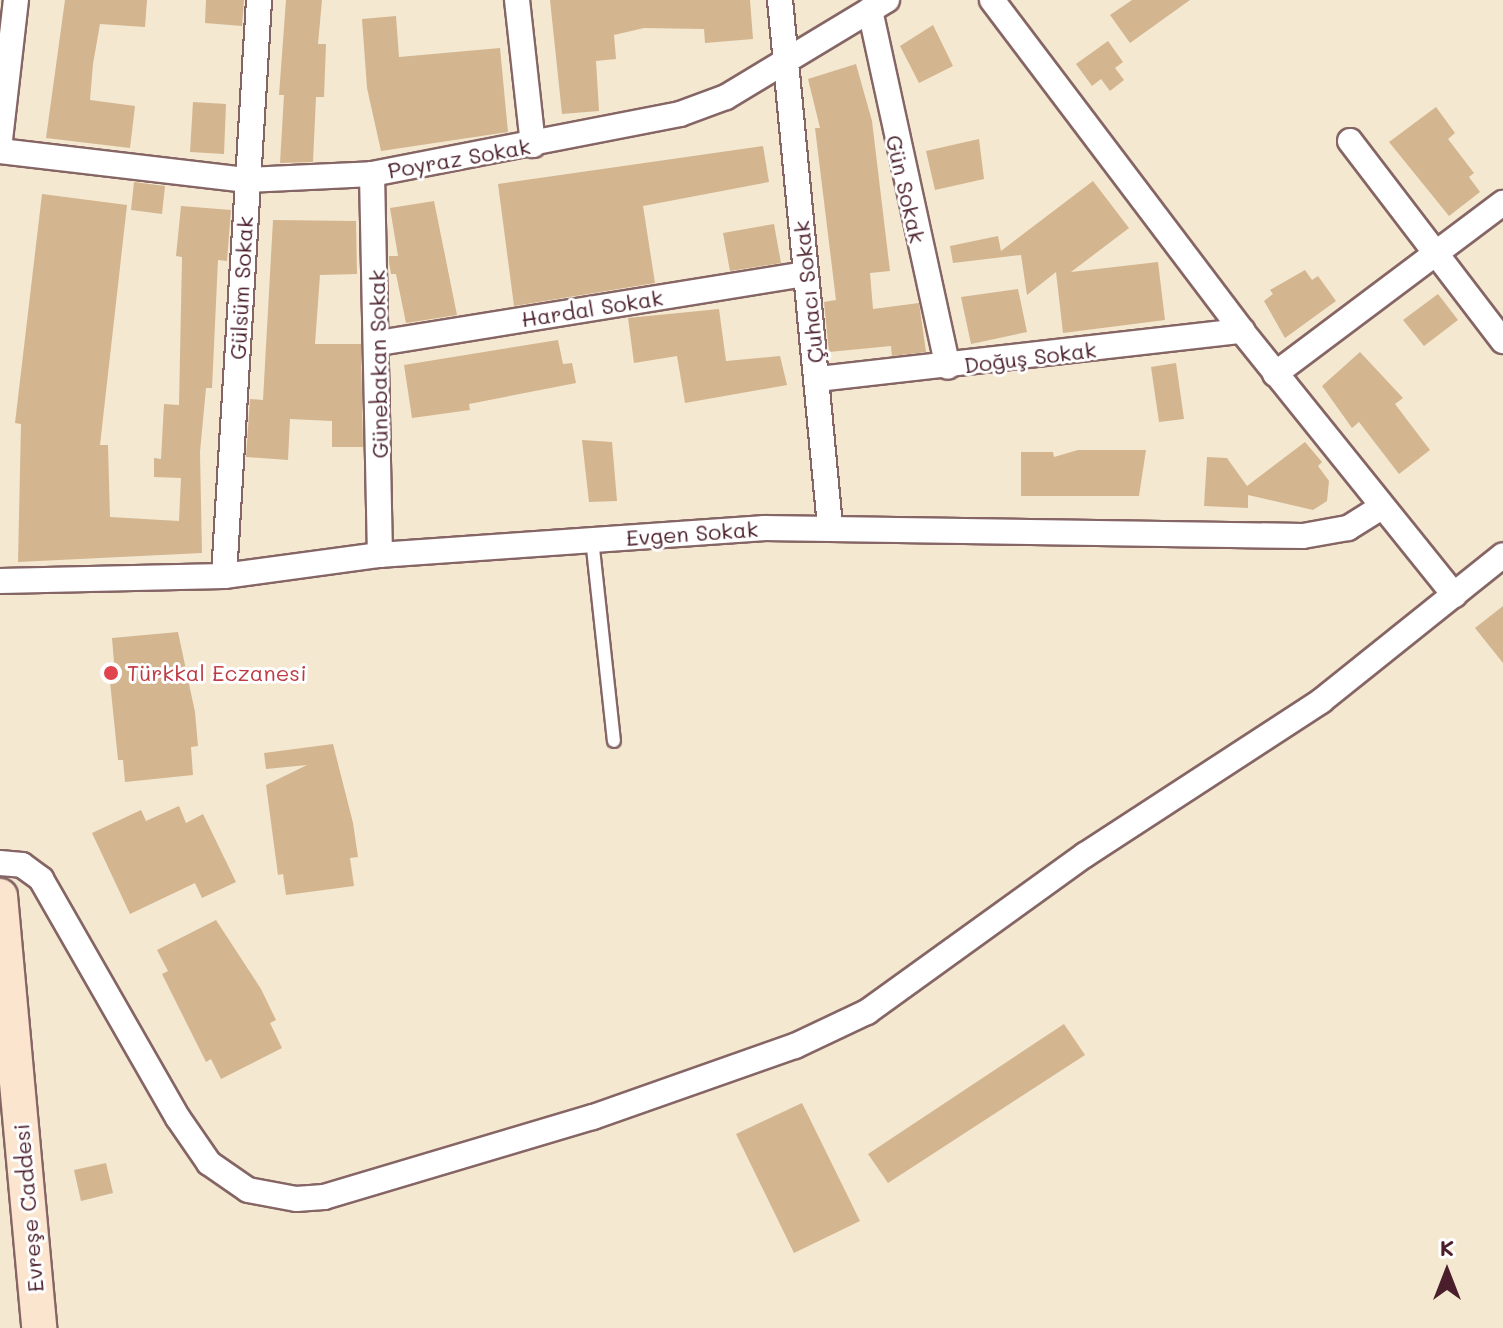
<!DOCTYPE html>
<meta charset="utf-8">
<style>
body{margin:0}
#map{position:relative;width:1503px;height:1328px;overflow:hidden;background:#f4e8d1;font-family:Mali,sans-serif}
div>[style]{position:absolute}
.building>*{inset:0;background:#d3b590}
.roads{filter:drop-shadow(2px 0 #866565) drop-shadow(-2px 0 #866565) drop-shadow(0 2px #866565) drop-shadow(0 -2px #866565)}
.lane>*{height:12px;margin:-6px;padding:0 6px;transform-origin:6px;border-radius:6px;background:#fff}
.street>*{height:24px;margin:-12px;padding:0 12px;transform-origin:12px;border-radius:12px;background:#fff}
.secondary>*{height:34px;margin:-17px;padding:0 17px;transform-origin:17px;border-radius:17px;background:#fbe5cf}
.dots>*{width:22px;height:22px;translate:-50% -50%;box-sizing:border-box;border:4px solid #fff;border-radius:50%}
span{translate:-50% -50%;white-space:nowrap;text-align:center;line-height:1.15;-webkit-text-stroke:6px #fff;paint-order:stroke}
.street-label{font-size:22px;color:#4a1f2b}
.health-label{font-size:22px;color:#be3a42}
.left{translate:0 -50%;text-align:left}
.north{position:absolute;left:1407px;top:1232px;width:80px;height:80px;-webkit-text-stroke:6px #fff;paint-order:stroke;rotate:0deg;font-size:22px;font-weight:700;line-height:32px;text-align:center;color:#4a1f2b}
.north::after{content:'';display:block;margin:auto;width:28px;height:36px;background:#4a1f2b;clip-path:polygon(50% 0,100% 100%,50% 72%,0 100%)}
</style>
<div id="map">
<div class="building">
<div style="clip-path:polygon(65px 0,147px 0,145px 27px,100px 24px,93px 64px,90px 100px,135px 106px,130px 148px,46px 138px)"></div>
<div style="clip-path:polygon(206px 0,244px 0,242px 26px,205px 23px)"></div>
<div style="clip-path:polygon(286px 0,322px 0,318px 44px,326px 44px,324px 97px,316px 97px,313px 162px,280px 163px,284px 95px,279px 95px)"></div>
<div style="clip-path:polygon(550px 0,750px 0,753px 39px,705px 43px,704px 29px,644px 28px,614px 35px,616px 59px,596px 61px,599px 111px,562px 114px)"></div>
<div style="clip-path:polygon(1132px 0,1190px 0,1130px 43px,1110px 15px)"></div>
<div style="clip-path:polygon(396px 16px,399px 57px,500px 48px,508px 132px,381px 151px,367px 88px,362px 19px)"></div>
<div style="clip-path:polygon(933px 25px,953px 66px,919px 83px,900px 46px)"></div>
<div style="clip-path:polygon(1108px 41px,1123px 62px,1115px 68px,1124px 80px,1110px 91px,1101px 79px,1092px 86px,1076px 64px)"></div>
<div style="clip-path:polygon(856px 64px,872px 121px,890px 271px,870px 273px,873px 309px,919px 303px,926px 352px,892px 356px,891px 346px,829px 352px,824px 302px,836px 300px,815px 128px,820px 128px,808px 79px)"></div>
<div style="clip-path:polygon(193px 102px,226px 104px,224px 154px,190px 152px)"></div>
<div style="clip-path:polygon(1436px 107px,1455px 133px,1448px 139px,1474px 173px,1469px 177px,1480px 192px,1449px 216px,1389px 142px)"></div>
<div style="clip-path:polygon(979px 139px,984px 179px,935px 190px,926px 151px)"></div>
<div style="clip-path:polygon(763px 146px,769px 182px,643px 206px,655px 283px,514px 306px,498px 184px)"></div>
<div style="clip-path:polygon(1093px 181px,1129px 228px,1071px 272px,1158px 262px,1165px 320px,1063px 333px,1056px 272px,1027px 295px,1021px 255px,953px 263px,950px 246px,998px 236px,1001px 251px)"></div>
<div style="clip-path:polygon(134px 182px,165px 186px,162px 214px,131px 210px)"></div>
<div style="clip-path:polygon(42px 194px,127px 205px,100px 445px,108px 445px,110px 517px,179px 521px,181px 478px,154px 477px,154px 458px,161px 459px,164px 404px,179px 405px,182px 257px,176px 256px,181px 206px,231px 210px,227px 261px,218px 260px,212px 388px,206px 388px,200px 452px,202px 553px,18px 562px,21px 424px,15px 423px)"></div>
<div style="clip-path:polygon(434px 201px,457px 315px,406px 323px,396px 274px,391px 274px,389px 262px,389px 256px,398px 256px,390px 208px)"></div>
<div style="clip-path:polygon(273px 220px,356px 221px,357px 274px,320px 275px,315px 344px,361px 344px,363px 447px,332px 447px,332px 421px,290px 419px,288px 460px,246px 457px,250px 399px,263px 400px)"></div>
<div style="clip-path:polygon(774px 224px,781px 263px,730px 271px,723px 233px)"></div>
<div style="clip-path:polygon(1305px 270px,1312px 280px,1318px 276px,1336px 301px,1285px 338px,1264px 301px,1273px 294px,1270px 290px)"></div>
<div style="clip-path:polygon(1018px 289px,1027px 332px,971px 344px,961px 297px)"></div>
<div style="clip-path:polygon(1438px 294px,1458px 320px,1424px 346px,1403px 320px)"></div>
<div style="clip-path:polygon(719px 309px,726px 361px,780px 356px,787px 385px,685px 403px,677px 356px,634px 363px,628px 318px)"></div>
<div style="clip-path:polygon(558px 340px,563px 364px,572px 363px,576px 383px,469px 404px,470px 410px,412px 418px,404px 365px)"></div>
<div style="clip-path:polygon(1360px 352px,1403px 398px,1395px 404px,1430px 450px,1399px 474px,1359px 422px,1352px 428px,1322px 386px)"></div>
<div style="clip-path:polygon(1176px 363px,1184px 419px,1159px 422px,1151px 367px)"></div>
<div style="clip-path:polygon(582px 440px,612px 442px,617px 501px,589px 502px)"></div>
<div style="clip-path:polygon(1305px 442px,1322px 462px,1318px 466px,1329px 481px,1327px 501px,1313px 510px,1248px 495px,1248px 508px,1204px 506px,1207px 457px,1227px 458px,1247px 486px)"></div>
<div style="clip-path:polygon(1078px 450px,1146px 450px,1139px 496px,1021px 496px,1021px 452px,1053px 452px,1054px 457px)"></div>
<div style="clip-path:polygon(1503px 606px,1503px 663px,1475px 628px)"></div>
<div style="clip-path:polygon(178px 632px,195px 712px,198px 746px,191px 747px,193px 775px,125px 782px,123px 760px,118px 760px,108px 662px,114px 662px,112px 638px)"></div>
<div style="clip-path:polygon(333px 744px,353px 823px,358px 857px,350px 858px,354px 886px,286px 895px,283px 874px,278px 875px,266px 785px,307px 765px,266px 769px,264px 753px)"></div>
<div style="clip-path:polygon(179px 806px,186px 823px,203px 814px,236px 882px,202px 898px,195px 883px,130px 914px,92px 833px,141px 810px,146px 821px)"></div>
<div style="clip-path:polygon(216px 920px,261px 989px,276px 1020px,270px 1023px,282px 1048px,221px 1079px,211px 1059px,206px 1062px,162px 974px,168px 971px,157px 950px)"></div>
<div style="clip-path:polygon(1064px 1024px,1085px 1055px,888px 1183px,868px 1154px)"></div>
<div style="clip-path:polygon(802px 1103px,860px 1221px,794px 1253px,736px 1134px)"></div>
<div style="clip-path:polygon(106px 1163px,113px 1193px,81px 1201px,74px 1170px)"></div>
</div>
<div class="roads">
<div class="lane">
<div style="left:592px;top:539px;width:203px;rotate:83.8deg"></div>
</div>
<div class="street">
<div style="left:517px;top:0;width:146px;rotate:83.7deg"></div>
<div style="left:780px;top:0;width:528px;rotate:84.57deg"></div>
<div style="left:992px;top:0;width:415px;rotate:52.9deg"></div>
<div style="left:1242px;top:331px;width:339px;rotate:51.2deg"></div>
<div style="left:870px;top:10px;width:365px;rotate:77.7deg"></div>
<div style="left:0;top:140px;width:141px;rotate:-83.5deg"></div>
<div style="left:1350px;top:141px;width:252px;rotate:52.6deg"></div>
<div style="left:0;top:151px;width:249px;rotate:6.7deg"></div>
<div style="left:247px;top:180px;width:125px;rotate:-2.7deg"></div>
<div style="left:372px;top:174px;width:314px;rotate:-11deg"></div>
<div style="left:680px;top:114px;width:49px;rotate:-20.3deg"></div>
<div style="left:726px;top:97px;width:188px;rotate:-31.1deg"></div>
<div style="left:372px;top:174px;width:381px;rotate:88.8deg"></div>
<div style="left:379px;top:343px;width:432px;rotate:-9.2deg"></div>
<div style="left:1275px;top:374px;width:285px;rotate:-36.9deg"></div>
<div style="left:818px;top:379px;width:427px;rotate:-6.5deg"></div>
<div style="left:224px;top:576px;width:577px;rotate:-86.52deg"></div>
<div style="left:0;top:581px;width:224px;rotate:-1.3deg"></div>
<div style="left:224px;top:576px;width:157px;rotate:-7.7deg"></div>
<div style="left:380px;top:555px;width:385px;rotate:-4deg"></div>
<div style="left:764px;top:528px;width:539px;rotate:0.85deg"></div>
<div style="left:1303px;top:536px;width:46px;rotate:-10.1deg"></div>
<div style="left:1348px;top:528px;width:38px;rotate:-32deg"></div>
<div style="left:0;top:863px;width:22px;rotate:5deg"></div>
<div style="left:22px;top:865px;width:24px;rotate:36deg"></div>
<div style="left:41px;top:879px;width:275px;rotate:60.2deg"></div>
<div style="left:178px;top:1118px;width:55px;rotate:55.4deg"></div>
<div style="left:209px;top:1163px;width:47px;rotate:34.7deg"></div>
<div style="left:248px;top:1190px;width:49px;rotate:10.6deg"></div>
<div style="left:296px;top:1199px;width:28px;rotate:-4deg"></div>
<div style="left:324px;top:1197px;width:281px;rotate:-16.6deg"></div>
<div style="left:593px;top:1117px;width:214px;rotate:-19.4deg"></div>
<div style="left:795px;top:1046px;width:80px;rotate:-25.3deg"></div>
<div style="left:867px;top:1012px;width:269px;rotate:-35.8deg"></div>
<div style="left:1085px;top:855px;width:282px;rotate:-33.1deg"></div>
<div style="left:1321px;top:701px;width:233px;rotate:-38.7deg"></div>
</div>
<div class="secondary">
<div style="left:0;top:896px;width:434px;rotate:84.8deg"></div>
</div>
</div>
<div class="dots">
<div style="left:111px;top:673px;background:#e0444e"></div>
</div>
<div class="street-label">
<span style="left:459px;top:158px;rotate:-10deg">Poyraz Sokak</span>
<span style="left:906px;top:189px;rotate:77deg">Gün Sokak</span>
<span style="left:241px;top:288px;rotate:-87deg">Gülsüm Sokak</span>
<span style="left:808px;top:292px;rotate:-96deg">Çuhacı Sokak</span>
<span style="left:592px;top:308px;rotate:-9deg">Hardal Sokak</span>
<span style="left:1030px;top:357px;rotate:-7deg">Doğuş Sokak</span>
<span style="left:378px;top:364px;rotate:-91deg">Günebakan Sokak</span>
<span style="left:692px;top:533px;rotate:-4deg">Evgen Sokak</span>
<span style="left:28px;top:1208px;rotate:-95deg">Evreşe Caddesi</span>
</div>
<div class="health-label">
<span class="left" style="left:127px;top:673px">Türkkal Eczanesi</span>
</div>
<div class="north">K</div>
</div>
